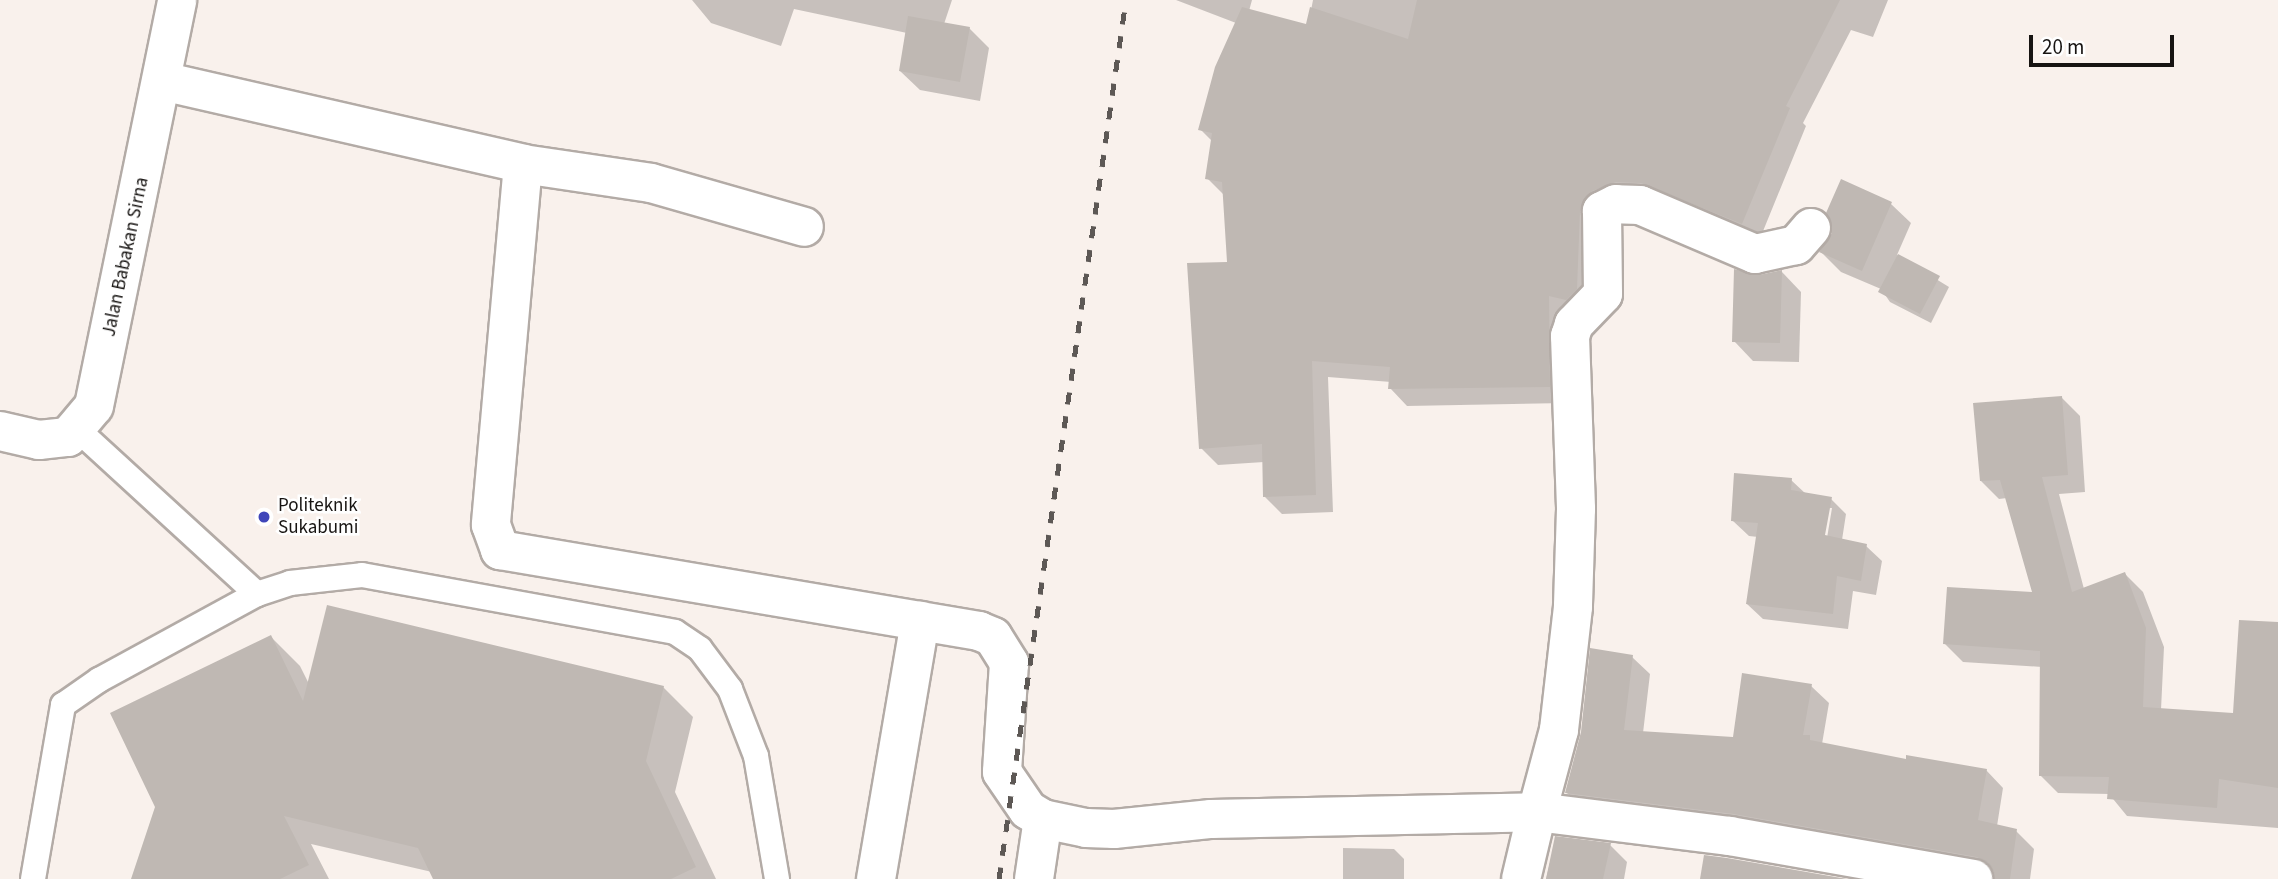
<!DOCTYPE html>
<style>
body{margin:0}
#map{position:relative;width:2278px;height:879px;overflow:hidden;background:#f9f1ec;font-family:"Source Sans 3",sans-serif}
div>[style]{position:absolute}
.shadow>*{inset:0;background:#0003}
.building>*{inset:0;background:#bfb8b3}
.roads{filter:drop-shadow(2px 0 #b3aba6) drop-shadow(-2px 0 #b3aba6) drop-shadow(0 2px #b3aba6) drop-shadow(0 -2px #b3aba6)}
.lane>*{height:24px;margin:-12px;padding:0 12px;transform-origin:12px;border-radius:12px;background:#fff}
.street>*{height:38px;margin:-19px;padding:0 19px;transform-origin:19px;border-radius:19px;background:#fff}
.rail>*{height:5px;margin-top:-2.5px;transform-origin:0;background:repeating-linear-gradient(90deg,#5d5855 0 12px,transparent 0 24px)}
.dots>*{width:19px;height:19px;translate:-50% -50%;box-sizing:border-box;border:4px solid #fff;border-radius:50%}
span{translate:-50% -50%;white-space:nowrap;text-align:center;line-height:1.15;-webkit-text-stroke:5px #fff;paint-order:stroke}
.street-label{font-size:19px;color:#171412}
.poi-label{font-size:19px;color:#171412}
.left{translate:0 -50%;text-align:left}
.scale{position:absolute;left:2029px;top:35px;width:145px;height:32px;box-sizing:border-box;border:4px solid #171412;border-top:0;padding-left:9px;font-size:21px;line-height:24px;white-space:nowrap;color:#171412;-webkit-text-stroke:5px #fff;paint-order:stroke}
</style>
<div id="map">
<div class="shadow">
<div style="clip-path:polygon(692px 0,952px 0,944px 24px,969px 28px,989px 48px,980px 101px,920px 90px,900px 71px,907px 33px,794px 9px,781px 46px,711px 23px)"></div>
<div style="clip-path:polygon(1176px 0,1252px 0,1249px 11px,1308px 26px,1313px 0,1888px 0,1873px 37px,1851px 30px,1803px 123px,1806px 126px,1759px 241px,1609px 208px,1566px 403px,1407px 406px,1390px 388px,1391px 382px,1328px 377px,1333px 512px,1282px 514px,1265px 497px,1264px 462px,1218px 465px,1201px 448px,1189px 265px,1229px 264px,1225px 196px,1207px 178px,1213px 142px,1200px 129px,1236px 23px)"></div>
<div style="clip-path:polygon(1842px 182px,1891px 204px,1911px 223px,1897px 255px,1949px 287px,1931px 323px,1890px 302px,1881px 289px,1841px 272px,1821px 252px,1834px 232px)"></div>
<div style="clip-path:polygon(1782px 272px,1801px 292px,1799px 362px,1753px 361px,1734px 341px,1759px 277px)"></div>
<div style="clip-path:polygon(2062px 398px,2080px 416px,2085px 492px,2059px 494px,2084px 589px,2125px 574px,2143px 592px,2164px 647px,2161px 710px,2235px 715px,2278px 624px,2278px 828px,2127px 816px,2109px 794px,2058px 793px,2040px 775px,2042px 667px,1963px 662px,1945px 644px,2034px 594px,2007px 498px,1999px 499px,1981px 481px)"></div>
<div style="clip-path:polygon(evenodd,1791px 480px,1806px 494px,1831px 499px,1846px 514px,1842px 540px,1866px 546px,1882px 561px,1876px 595px,1853px 591px,1848px 629px,1763px 619px,1747px 604px,1758px 537px,1749px 536px,1733px 521px,1791px 480px,1828px 508px,1832px 508px,1826px 544px,1822px 544px,1828px 508px)"></div>
<div style="clip-path:polygon(271px 637px,300px 666px,309px 684px,663px 687px,693px 717px,675px 792px,716px 879px,435px 879px,432px 872px,311px 844px,329px 879px,133px 879px)"></div>
<div style="clip-path:polygon(1632px 657px,1650px 674px,1643px 733px,1735px 739px,1811px 686px,1829px 703px,1822px 744px,1907px 761px,1986px 770px,2003px 788px,1997px 826px,2016px 831px,2034px 849px,2030px 879px,1994px 879px,1995px 874px,1753px 831px,1584px 810px,1567px 793px)"></div>
<div style="clip-path:polygon(1556px 838px,1610px 845px,1627px 862px,1624px 879px,1546px 879px)"></div>
<div style="clip-path:polygon(1343px 848px,1394px 849px,1404px 859px,1404px 879px,1343px 879px)"></div>
</div>
<div class="building">
<div style="clip-path:polygon(1417px 0,1840px 0,1786px 106px,1790px 108px,1742px 224px,1641px 183px,1616px 182px,1592px 191px,1580px 211px,1577px 289px,1566px 300px,1549px 296px,1550px 387px,1388px 389px,1390px 367px,1312px 361px,1316px 495px,1263px 497px,1262px 444px,1199px 449px,1187px 263px,1227px 262px,1222px 182px,1205px 179px,1212px 133px,1198px 130px,1215px 67px,1242px 7px,1306px 24px,1310px 7px,1408px 39px)"></div>
<div style="clip-path:polygon(908px 16px,970px 27px,960px 82px,899px 71px)"></div>
<div style="clip-path:polygon(1841px 179px,1892px 202px,1862px 271px,1819px 252px,1832px 233px,1826px 213px)"></div>
<div style="clip-path:polygon(1898px 254px,1940px 276px,1920px 314px,1878px 292px)"></div>
<div style="clip-path:polygon(1734px 269px,1759px 275px,1782px 270px,1780px 343px,1732px 342px)"></div>
<div style="clip-path:polygon(2062px 396px,2068px 475px,2042px 477px,2072px 592px,2125px 572px,2146px 628px,2143px 707px,2233px 713px,2239px 620px,2278px 622px,2278px 788px,2219px 779px,2217px 808px,2107px 799px,2109px 777px,2039px 776px,2040px 651px,1943px 644px,1947px 587px,2032px 592px,2000px 480px,1980px 481px,1973px 403px)"></div>
<div style="clip-path:polygon(1734px 473px,1792px 478px,1791px 490px,1832px 497px,1825px 535px,1867px 544px,1861px 581px,1837px 576px,1833px 614px,1746px 604px,1758px 523px,1731px 521px)"></div>
<div style="clip-path:polygon(327px 605px,664px 686px,646px 761px,696px 867px,671px 879px,433px 879px,418px 848px,284px 816px,309px 865px,280px 879px,131px 879px,155px 807px,110px 713px,271px 635px,303px 701px)"></div>
<div style="clip-path:polygon(1590px 648px,1633px 655px,1624px 730px,1733px 737px,1742px 673px,1812px 684px,1803px 735px,1810px 735px,1810px 740px,1906px 759px,1906px 755px,1987px 769px,1978px 820px,2017px 829px,2010px 879px,1994px 879px,1988px 863px,1977px 857px,1734px 814px,1565px 793px,1581px 732px)"></div>
<div style="clip-path:polygon(1555px 836px,1611px 843px,1603px 879px,1546px 879px)"></div>
<div style="clip-path:polygon(1704px 855px,1727px 858px,1847px 879px,1700px 879px)"></div>
</div>
<div class="roads">
<div class="lane">
<div style="left:78px;top:430px;width:243px;rotate:42.5deg"></div>
<div style="left:257px;top:594px;width:35px;rotate:-18deg"></div>
<div style="left:290px;top:583px;width:72px;rotate:-6.3deg"></div>
<div style="left:362px;top:575px;width:318px;rotate:10.3deg"></div>
<div style="left:675px;top:632px;width:30px;rotate:34deg"></div>
<div style="left:700px;top:649px;width:50px;rotate:53.1deg"></div>
<div style="left:730px;top:689px;width:72px;rotate:68.8deg"></div>
<div style="left:756px;top:756px;width:125px;rotate:80.3deg"></div>
<div style="left:33px;top:879px;width:177px;rotate:-80.2deg"></div>
<div style="left:63px;top:705px;width:44px;rotate:-34.8deg"></div>
<div style="left:99px;top:680px;width:180px;rotate:-28.6deg"></div>
</div>
<div class="street">
<div style="left:162px;top:81px;width:370px;rotate:12.9deg"></div>
<div style="left:523px;top:164px;width:362px;rotate:95.1deg"></div>
<div style="left:491px;top:525px;width:27px;rotate:70deg"></div>
<div style="left:500px;top:550px;width:486px;rotate:9.6deg"></div>
<div style="left:979px;top:631px;width:15px;rotate:23deg"></div>
<div style="left:993px;top:637px;width:31px;rotate:58deg"></div>
<div style="left:1009px;top:663px;width:109px;rotate:93.7deg"></div>
<div style="left:1002px;top:772px;width:46px;rotate:55.6deg"></div>
<div style="left:1028px;top:810px;width:17px;rotate:31deg"></div>
<div style="left:1043px;top:819px;width:44px;rotate:11.8deg"></div>
<div style="left:1086px;top:828px;width:28px;rotate:2deg"></div>
<div style="left:1114px;top:829px;width:98px;rotate:-5.9deg"></div>
<div style="left:1211px;top:819px;width:326px;rotate:-1.2deg"></div>
<div style="left:1537px;top:812px;width:69px;rotate:103.4deg"></div>
<div style="left:523px;top:164px;width:129px;rotate:8.4deg"></div>
<div style="left:651px;top:183px;width:159px;rotate:16deg"></div>
<div style="left:1811px;top:228px;width:23px;rotate:131deg"></div>
<div style="left:1796px;top:245px;width:42px;rotate:167.6deg"></div>
<div style="left:1755px;top:254px;width:125px;rotate:-156.9deg"></div>
<div style="left:1640px;top:205px;width:24px;rotate:-178deg"></div>
<div style="left:1616px;top:204px;width:16px;rotate:153deg"></div>
<div style="left:1602px;top:211px;width:83px;rotate:89.3deg"></div>
<div style="left:1603px;top:294px;width:42px;rotate:134deg"></div>
<div style="left:1574px;top:324px;width:13px;rotate:108deg"></div>
<div style="left:1570px;top:336px;width:173px;rotate:88deg"></div>
<div style="left:1576px;top:509px;width:98px;rotate:91.8deg"></div>
<div style="left:1573px;top:607px;width:124px;rotate:96.5deg"></div>
<div style="left:1559px;top:730px;width:85px;rotate:105deg"></div>
<div style="left:1537px;top:812px;width:194px;rotate:7.1deg"></div>
<div style="left:1730px;top:836px;width:247px;rotate:10deg"></div>
<div style="left:0;top:431px;width:40px;rotate:13deg"></div>
<div style="left:39px;top:440px;width:29px;rotate:-6deg"></div>
<div style="left:68px;top:437px;width:40px;rotate:-50deg"></div>
<div style="left:94px;top:406px;width:414px;rotate:-78.4deg"></div>
<div style="left:876px;top:879px;width:262px;rotate:-80.3deg"></div>
<div style="left:1034px;top:879px;width:61px;rotate:-81.5deg"></div>
</div>
</div>
<div class="rail">
<div style="left:999px;top:879px;width:888px;rotate:-81.78deg"></div>
</div>
<div class="dots">
<div style="left:264px;top:517px;background:#3f45b9"></div>
</div>
<div class="street-label">
<span style="left:126px;top:257px;rotate:-78deg">Jalan Babakan Sirna</span>
</div>
<div class="poi-label">
<span class="left" style="left:278px;top:517px">Politeknik<br>Sukabumi</span>
</div>
<div class="scale">20 m</div>
</div>
